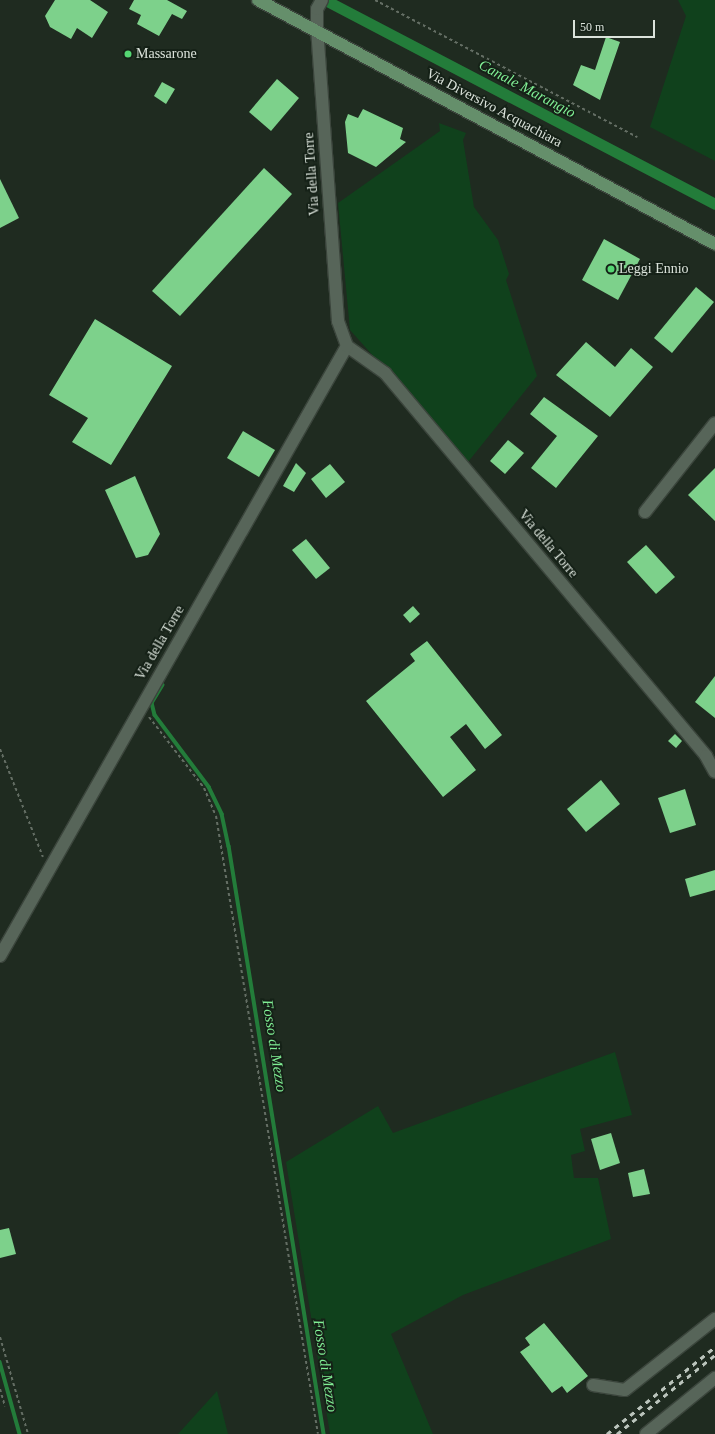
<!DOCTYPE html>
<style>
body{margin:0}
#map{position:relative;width:715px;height:1434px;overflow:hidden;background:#1f2b20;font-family:"Times New Roman",serif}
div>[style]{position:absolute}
.green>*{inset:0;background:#10411c}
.stream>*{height:3.5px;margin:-1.75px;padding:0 1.75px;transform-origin:1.75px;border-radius:1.75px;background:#237c3a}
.canal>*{height:11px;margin:-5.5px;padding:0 5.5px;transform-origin:5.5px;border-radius:5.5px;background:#237c3a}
.building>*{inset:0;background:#7dd18b}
.path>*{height:2px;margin-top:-1px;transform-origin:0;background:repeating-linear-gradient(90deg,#646e64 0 3px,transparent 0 6px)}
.roads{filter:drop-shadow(1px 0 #3b453c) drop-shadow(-1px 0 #3b453c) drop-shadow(0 1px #3b453c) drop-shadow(0 -1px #3b453c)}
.minor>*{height:12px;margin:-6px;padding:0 6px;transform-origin:6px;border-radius:6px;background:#576559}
.major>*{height:12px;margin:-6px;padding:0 6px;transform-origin:6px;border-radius:6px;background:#658f6b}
.rail>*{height:3px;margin-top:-1.5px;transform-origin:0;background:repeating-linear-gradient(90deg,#bbc4bc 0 5px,transparent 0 10px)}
.dots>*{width:11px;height:11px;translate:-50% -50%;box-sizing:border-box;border:2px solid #152117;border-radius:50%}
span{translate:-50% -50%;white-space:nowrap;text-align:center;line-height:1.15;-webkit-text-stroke:4px #152117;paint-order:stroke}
.poi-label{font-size:14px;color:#dbe3db}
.left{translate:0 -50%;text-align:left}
.street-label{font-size:14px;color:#dbe3db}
.water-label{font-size:15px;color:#81ef95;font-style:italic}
.scale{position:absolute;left:573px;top:20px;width:82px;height:18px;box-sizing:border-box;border:2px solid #dbe3db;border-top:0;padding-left:5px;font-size:12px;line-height:14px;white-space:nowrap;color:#dbe3db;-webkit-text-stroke:3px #152117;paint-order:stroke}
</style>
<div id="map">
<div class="green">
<div style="clip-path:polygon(678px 0,715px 0,715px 161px,650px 127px,686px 16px)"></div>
<div style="clip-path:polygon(439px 123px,466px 133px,463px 140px,474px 207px,498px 240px,509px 274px,506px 280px,537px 376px,468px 462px,350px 330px,338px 203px,440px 131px)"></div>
<div style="clip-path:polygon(615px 1052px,632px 1115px,580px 1129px,585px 1151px,571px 1155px,574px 1178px,598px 1178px,611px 1239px,463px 1295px,391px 1334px,433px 1434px,330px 1434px,286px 1162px,378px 1106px,393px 1133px)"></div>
<div style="clip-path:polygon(217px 1391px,228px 1434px,178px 1434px)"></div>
</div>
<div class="stream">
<div style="left:163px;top:685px;width:21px;rotate:121deg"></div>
<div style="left:152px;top:703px;width:12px;rotate:76deg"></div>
<div style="left:155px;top:715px;width:90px;rotate:53.1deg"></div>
<div style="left:209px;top:787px;width:30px;rotate:64deg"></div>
<div style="left:222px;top:814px;width:33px;rotate:78deg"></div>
<div style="left:229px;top:846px;width:596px;rotate:80.82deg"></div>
<div style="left:0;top:1362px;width:75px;rotate:74.5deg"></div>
</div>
<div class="canal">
<div style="left:325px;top:0;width:440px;rotate:27.6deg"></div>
</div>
<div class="building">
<div style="clip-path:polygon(55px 0,90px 0,108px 12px,92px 38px,77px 28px,71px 39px,50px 27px,45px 16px)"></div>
<div style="clip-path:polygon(134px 0,167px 0,187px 11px,182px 19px,172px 14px,159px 36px,137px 24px,141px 15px,129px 9px)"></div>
<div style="clip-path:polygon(606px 37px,620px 42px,600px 100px,573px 85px,581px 65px,595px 70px)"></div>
<div style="clip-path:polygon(277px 79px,299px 98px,271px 131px,249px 112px)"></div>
<div style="clip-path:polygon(162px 82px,175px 89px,166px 104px,154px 96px)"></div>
<div style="clip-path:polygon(363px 109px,403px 128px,400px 139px,406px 142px,376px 167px,348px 153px,345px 122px,348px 114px,358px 118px)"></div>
<div style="clip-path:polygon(264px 168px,292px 194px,180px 316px,152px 291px)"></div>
<div style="clip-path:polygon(0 179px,19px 218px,0 228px)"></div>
<div style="clip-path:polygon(604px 239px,640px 259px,618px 300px,582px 280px)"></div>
<div style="clip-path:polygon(696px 287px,714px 302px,672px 353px,654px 338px)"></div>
<div style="clip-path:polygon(95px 319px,172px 366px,111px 465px,72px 442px,88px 418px,49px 395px)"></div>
<div style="clip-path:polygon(586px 342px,615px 367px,631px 348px,653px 367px,610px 417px,556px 375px)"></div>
<div style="clip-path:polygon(544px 397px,598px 436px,556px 488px,531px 468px,557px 436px,530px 414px)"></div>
<div style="clip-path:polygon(243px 431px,275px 450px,259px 477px,227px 458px)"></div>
<div style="clip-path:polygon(508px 440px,524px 453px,505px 474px,490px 461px)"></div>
<div style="clip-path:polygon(296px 463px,306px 473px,294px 492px,283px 486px)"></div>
<div style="clip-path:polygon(330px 464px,345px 482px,326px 498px,311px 479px)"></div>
<div style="clip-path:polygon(715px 468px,715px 521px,688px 495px)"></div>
<div style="clip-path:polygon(135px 476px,160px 534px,148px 555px,136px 558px,105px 490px)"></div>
<div style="clip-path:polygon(306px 539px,330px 568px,316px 579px,292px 550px)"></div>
<div style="clip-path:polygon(646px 545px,675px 577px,656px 594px,627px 562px)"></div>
<div style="clip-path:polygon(413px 606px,420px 614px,410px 623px,403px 615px)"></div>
<div style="clip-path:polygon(427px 641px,502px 735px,485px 749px,466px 724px,450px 737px,476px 770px,443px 797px,366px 701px,415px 661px,410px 654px)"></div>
<div style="clip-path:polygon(715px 676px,715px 718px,695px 702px)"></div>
<div style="clip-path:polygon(675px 734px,682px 741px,676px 748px,668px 741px)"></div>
<div style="clip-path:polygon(601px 780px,620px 804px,586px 832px,567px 809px)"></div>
<div style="clip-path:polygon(685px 789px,696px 825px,670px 833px,658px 798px)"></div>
<div style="clip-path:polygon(715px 870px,715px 890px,690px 897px,685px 879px)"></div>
<div style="clip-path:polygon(611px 1133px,620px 1163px,600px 1170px,591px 1139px)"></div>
<div style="clip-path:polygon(644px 1169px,650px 1194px,633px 1197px,628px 1173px)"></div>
<div style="clip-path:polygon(9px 1228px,16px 1254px,0 1258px,0 1230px)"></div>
<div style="clip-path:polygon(544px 1323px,588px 1376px,567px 1393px,562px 1386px,552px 1393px,520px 1352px,530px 1345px,525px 1338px)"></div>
</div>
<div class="path">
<div style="left:375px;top:0;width:296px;rotate:27.6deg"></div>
<div style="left:149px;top:717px;width:90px;rotate:52.2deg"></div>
<div style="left:204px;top:788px;width:30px;rotate:67deg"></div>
<div style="left:216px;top:816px;width:626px;rotate:80.63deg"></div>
<div style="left:0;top:749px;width:116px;rotate:68.3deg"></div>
<div style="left:0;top:1337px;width:101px;rotate:73.9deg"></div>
<div style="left:0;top:1389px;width:18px;rotate:74deg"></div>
</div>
<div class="roads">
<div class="minor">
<div style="left:347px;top:346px;width:47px;rotate:35.4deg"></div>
<div style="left:385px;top:373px;width:500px;rotate:50deg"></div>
<div style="left:706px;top:756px;width:18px;rotate:61deg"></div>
<div style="left:645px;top:512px;width:113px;rotate:-51.8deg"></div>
<div style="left:0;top:956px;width:702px;rotate:-60.37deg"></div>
<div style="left:347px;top:346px;width:27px;rotate:-110deg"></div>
<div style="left:338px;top:321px;width:292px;rotate:-94.1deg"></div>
<div style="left:317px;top:30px;width:21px;rotate:-90deg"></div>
<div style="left:317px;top:9px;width:10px;rotate:-61deg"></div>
<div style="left:593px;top:1385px;width:32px;rotate:9deg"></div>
<div style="left:625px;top:1390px;width:115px;rotate:-38.3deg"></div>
<div style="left:646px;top:1434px;width:89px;rotate:-39.1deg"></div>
</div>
<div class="major">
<div style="left:258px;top:0;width:518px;rotate:28.1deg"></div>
</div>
</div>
<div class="rail">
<div style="left:607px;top:1434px;width:139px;rotate:-38.9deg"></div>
<div style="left:617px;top:1434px;width:126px;rotate:-38.9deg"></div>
</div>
<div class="dots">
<div style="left:128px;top:54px;background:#54d672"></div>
<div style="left:611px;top:269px;background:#54d672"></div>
</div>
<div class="poi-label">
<span class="left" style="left:136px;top:54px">Massarone</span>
<span class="left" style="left:619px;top:269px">Leggi Ennio</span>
</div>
<div class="street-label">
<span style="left:494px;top:108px;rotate:28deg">Via Diversivo Acquachiara</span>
<span style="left:312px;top:174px;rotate:-94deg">Via della Torre</span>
<span style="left:548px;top:544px;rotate:50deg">Via della Torre</span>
<span style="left:160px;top:643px;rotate:-60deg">Via della Torre</span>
</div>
<div class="water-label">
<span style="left:527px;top:89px;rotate:28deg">Canale Marangio</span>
<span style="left:274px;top:1046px;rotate:81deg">Fosso di Mezzo</span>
<span style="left:325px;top:1366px;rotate:81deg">Fosso di Mezzo</span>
</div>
<div class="scale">50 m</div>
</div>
